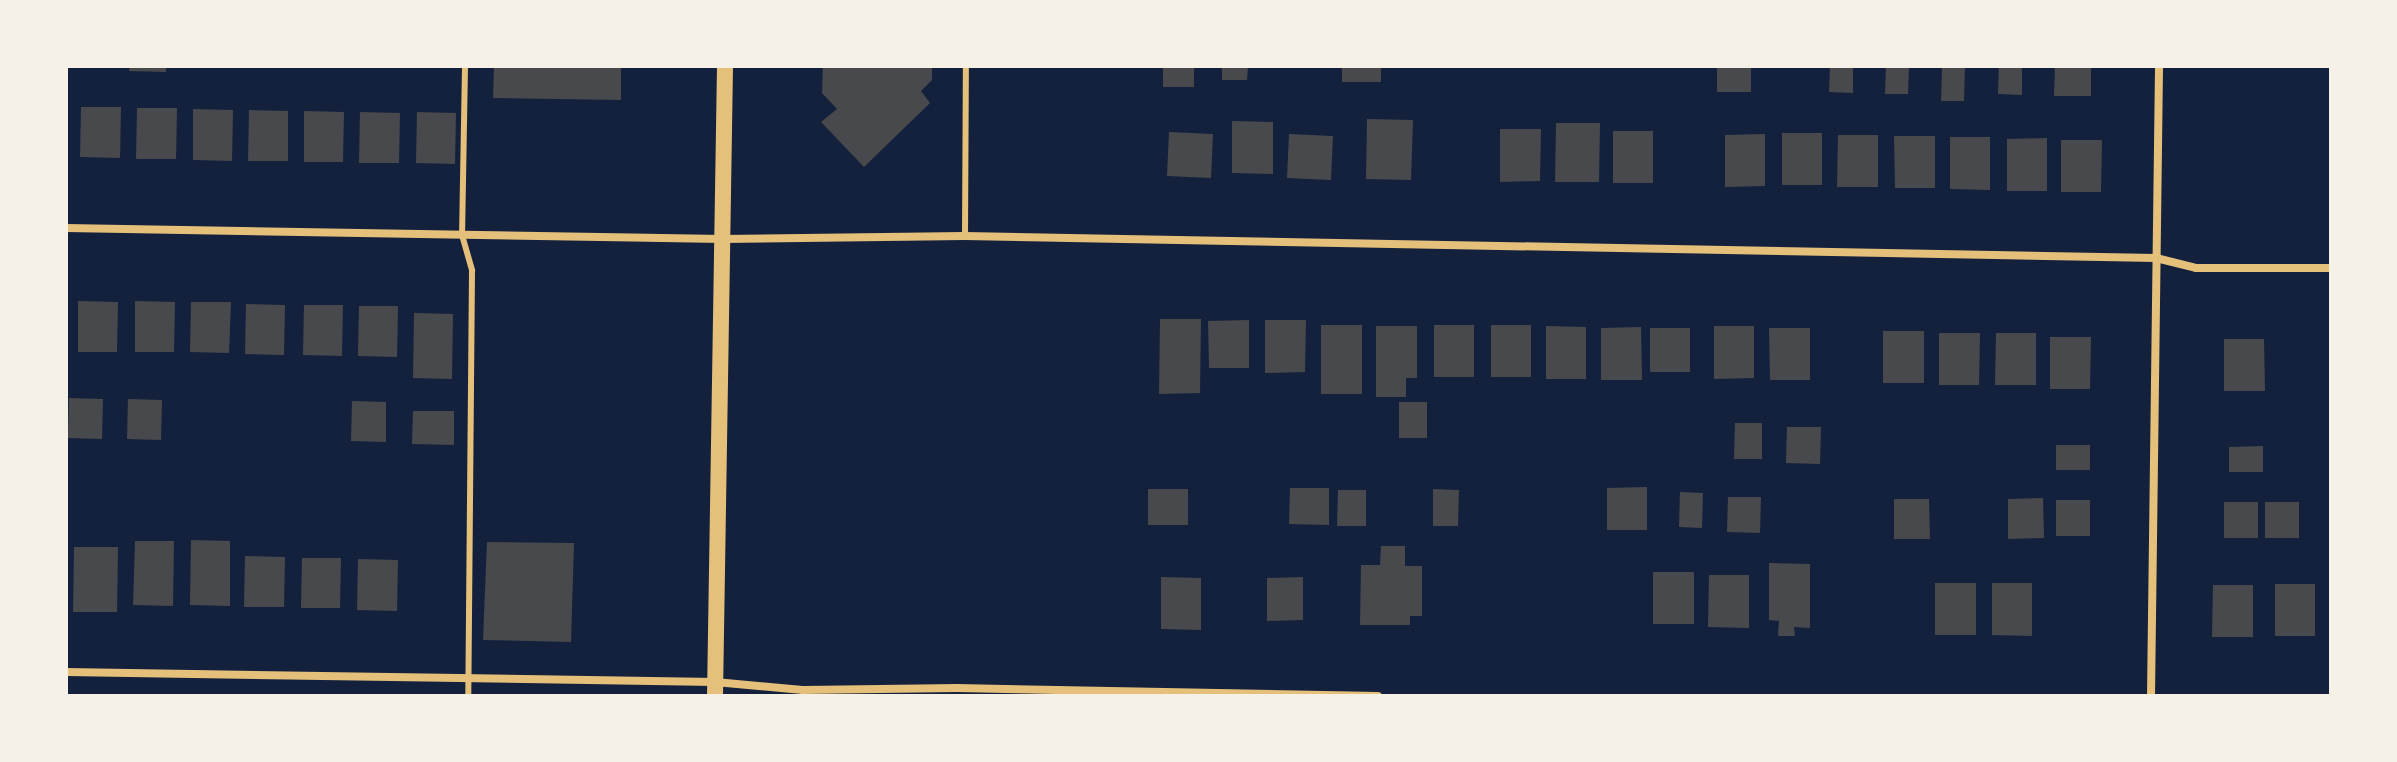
<!DOCTYPE html>
<style>
body{margin:0}
#map{position:relative;width:2397px;height:762px;overflow:hidden;background:#14213d;font-family:"PT Sans",sans-serif}
div>[style]{position:absolute}
.building>*{inset:0;background:#48494c}
.service>*{height:6px;margin:-3px;padding:0 3px;transform-origin:3px;border-radius:3px;background:#e5c07b}
.minor>*{height:8px;margin:-4px;padding:0 4px;transform-origin:4px;border-radius:4px;background:#e5c07b}
.secondary>*{height:16px;margin:-8px;padding:0 8px;transform-origin:8px;border-radius:8px;background:#e5c07b}
span{translate:-50% -50%;white-space:nowrap;text-align:center;line-height:1.15;-webkit-text-stroke:8px #f6f1e7;paint-order:stroke}
.frame{position:absolute;inset:0;border:68px solid #f6f1e7;pointer-events:none}
</style>
<div id="map">
<div class="building">
<div style="clip-path:polygon(130px 66px,166px 66px,166px 72px,129px 71px)"></div>
<div style="clip-path:polygon(494px 66px,621px 66px,621px 100px,493px 98px)"></div>
<div style="clip-path:polygon(823px 66px,932px 66px,932px 80px,921px 91px,930px 103px,864px 167px,821px 122px,837px 109px,822px 93px)"></div>
<div style="clip-path:polygon(1163px 66px,1194px 66px,1194px 87px,1163px 87px)"></div>
<div style="clip-path:polygon(1222px 66px,1248px 66px,1247px 80px,1222px 80px)"></div>
<div style="clip-path:polygon(1342px 66px,1381px 66px,1381px 82px,1342px 82px)"></div>
<div style="clip-path:polygon(1717px 66px,1751px 66px,1751px 92px,1717px 92px)"></div>
<div style="clip-path:polygon(1830px 66px,1853px 66px,1853px 93px,1829px 92px)"></div>
<div style="clip-path:polygon(1886px 66px,1909px 66px,1908px 94px,1885px 94px)"></div>
<div style="clip-path:polygon(1942px 66px,1965px 66px,1964px 101px,1941px 101px)"></div>
<div style="clip-path:polygon(1999px 66px,2022px 66px,2022px 95px,1998px 94px)"></div>
<div style="clip-path:polygon(2055px 66px,2091px 66px,2091px 96px,2054px 96px)"></div>
<div style="clip-path:polygon(81px 107px,121px 107px,120px 158px,80px 157px)"></div>
<div style="clip-path:polygon(137px 108px,177px 108px,176px 159px,136px 159px)"></div>
<div style="clip-path:polygon(193px 109px,233px 110px,232px 161px,193px 160px)"></div>
<div style="clip-path:polygon(249px 110px,288px 111px,288px 161px,248px 161px)"></div>
<div style="clip-path:polygon(304px 111px,344px 112px,343px 162px,304px 162px)"></div>
<div style="clip-path:polygon(360px 112px,400px 113px,399px 163px,359px 163px)"></div>
<div style="clip-path:polygon(417px 112px,456px 113px,455px 164px,416px 163px)"></div>
<div style="clip-path:polygon(1367px 119px,1413px 120px,1411px 180px,1366px 179px)"></div>
<div style="clip-path:polygon(1232px 121px,1273px 122px,1273px 174px,1232px 173px)"></div>
<div style="clip-path:polygon(1556px 123px,1600px 123px,1599px 182px,1555px 182px)"></div>
<div style="clip-path:polygon(1500px 129px,1541px 129px,1540px 181px,1500px 182px)"></div>
<div style="clip-path:polygon(1613px 131px,1653px 131px,1653px 183px,1613px 183px)"></div>
<div style="clip-path:polygon(1169px 132px,1213px 134px,1211px 178px,1167px 176px)"></div>
<div style="clip-path:polygon(1782px 133px,1822px 133px,1822px 185px,1782px 185px)"></div>
<div style="clip-path:polygon(1289px 134px,1333px 136px,1331px 180px,1287px 178px)"></div>
<div style="clip-path:polygon(1765px 134px,1765px 186px,1725px 187px,1725px 135px)"></div>
<div style="clip-path:polygon(1838px 135px,1878px 135px,1878px 187px,1837px 187px)"></div>
<div style="clip-path:polygon(1894px 136px,1935px 136px,1935px 188px,1895px 188px)"></div>
<div style="clip-path:polygon(1950px 137px,1990px 137px,1990px 190px,1950px 189px)"></div>
<div style="clip-path:polygon(2047px 138px,2047px 191px,2007px 191px,2007px 139px)"></div>
<div style="clip-path:polygon(2061px 140px,2102px 140px,2101px 192px,2061px 192px)"></div>
<div style="clip-path:polygon(78px 301px,118px 302px,117px 352px,78px 352px)"></div>
<div style="clip-path:polygon(135px 301px,175px 302px,174px 352px,135px 352px)"></div>
<div style="clip-path:polygon(191px 302px,231px 302px,229px 353px,190px 352px)"></div>
<div style="clip-path:polygon(246px 304px,285px 305px,284px 355px,245px 354px)"></div>
<div style="clip-path:polygon(304px 305px,343px 305px,342px 356px,303px 355px)"></div>
<div style="clip-path:polygon(359px 306px,398px 306px,397px 357px,358px 356px)"></div>
<div style="clip-path:polygon(414px 313px,453px 314px,452px 379px,413px 378px)"></div>
<div style="clip-path:polygon(1160px 319px,1201px 319px,1200px 393px,1159px 394px)"></div>
<div style="clip-path:polygon(1249px 320px,1249px 368px,1209px 368px,1208px 321px)"></div>
<div style="clip-path:polygon(1265px 320px,1306px 320px,1305px 372px,1265px 373px)"></div>
<div style="clip-path:polygon(1321px 325px,1362px 325px,1362px 394px,1321px 394px)"></div>
<div style="clip-path:polygon(1434px 325px,1474px 325px,1474px 377px,1434px 377px)"></div>
<div style="clip-path:polygon(1491px 325px,1531px 325px,1531px 377px,1491px 377px)"></div>
<div style="clip-path:polygon(1376px 326px,1417px 326px,1417px 378px,1406px 378px,1406px 397px,1376px 397px)"></div>
<div style="clip-path:polygon(1546px 326px,1586px 327px,1586px 379px,1546px 379px)"></div>
<div style="clip-path:polygon(1714px 326px,1754px 326px,1754px 378px,1714px 379px)"></div>
<div style="clip-path:polygon(1641px 327px,1642px 380px,1601px 380px,1601px 328px)"></div>
<div style="clip-path:polygon(1650px 328px,1690px 328px,1690px 372px,1650px 372px)"></div>
<div style="clip-path:polygon(1769px 328px,1810px 328px,1810px 380px,1770px 380px)"></div>
<div style="clip-path:polygon(1883px 331px,1924px 331px,1924px 383px,1883px 383px)"></div>
<div style="clip-path:polygon(1939px 333px,1980px 333px,1979px 385px,1939px 385px)"></div>
<div style="clip-path:polygon(1996px 333px,2036px 333px,2036px 385px,1995px 385px)"></div>
<div style="clip-path:polygon(2050px 337px,2091px 337px,2090px 389px,2050px 389px)"></div>
<div style="clip-path:polygon(2224px 339px,2264px 339px,2265px 391px,2224px 391px)"></div>
<div style="clip-path:polygon(69px 398px,103px 399px,102px 439px,68px 438px)"></div>
<div style="clip-path:polygon(128px 399px,162px 400px,161px 440px,127px 439px)"></div>
<div style="clip-path:polygon(352px 401px,386px 402px,386px 442px,351px 441px)"></div>
<div style="clip-path:polygon(1399px 402px,1427px 402px,1427px 438px,1399px 438px)"></div>
<div style="clip-path:polygon(413px 411px,454px 411px,454px 445px,412px 444px)"></div>
<div style="clip-path:polygon(1735px 423px,1762px 423px,1762px 459px,1734px 459px)"></div>
<div style="clip-path:polygon(1787px 427px,1821px 427px,1820px 464px,1786px 463px)"></div>
<div style="clip-path:polygon(2056px 445px,2090px 445px,2090px 470px,2056px 470px)"></div>
<div style="clip-path:polygon(2263px 446px,2263px 472px,2229px 472px,2229px 447px)"></div>
<div style="clip-path:polygon(1647px 487px,1647px 530px,1607px 530px,1607px 488px)"></div>
<div style="clip-path:polygon(1290px 488px,1329px 488px,1329px 525px,1289px 524px)"></div>
<div style="clip-path:polygon(1148px 489px,1188px 489px,1188px 525px,1148px 525px)"></div>
<div style="clip-path:polygon(1433px 489px,1459px 490px,1458px 526px,1433px 526px)"></div>
<div style="clip-path:polygon(1338px 490px,1366px 490px,1366px 526px,1337px 526px)"></div>
<div style="clip-path:polygon(1680px 492px,1703px 493px,1702px 528px,1679px 527px)"></div>
<div style="clip-path:polygon(1728px 497px,1761px 497px,1760px 533px,1727px 532px)"></div>
<div style="clip-path:polygon(2043px 498px,2044px 538px,2008px 539px,2008px 499px)"></div>
<div style="clip-path:polygon(1894px 499px,1929px 499px,1930px 539px,1894px 539px)"></div>
<div style="clip-path:polygon(2056px 500px,2090px 500px,2090px 536px,2056px 536px)"></div>
<div style="clip-path:polygon(2224px 502px,2258px 502px,2258px 538px,2224px 538px)"></div>
<div style="clip-path:polygon(2265px 502px,2299px 502px,2299px 538px,2265px 538px)"></div>
<div style="clip-path:polygon(191px 540px,230px 541px,230px 606px,190px 605px)"></div>
<div style="clip-path:polygon(135px 541px,174px 541px,173px 606px,133px 605px)"></div>
<div style="clip-path:polygon(487px 542px,574px 543px,571px 642px,483px 640px)"></div>
<div style="clip-path:polygon(1381px 546px,1405px 546px,1405px 566px,1422px 566px,1422px 616px,1410px 616px,1410px 625px,1360px 625px,1361px 565px,1380px 565px)"></div>
<div style="clip-path:polygon(74px 547px,118px 547px,117px 612px,73px 612px)"></div>
<div style="clip-path:polygon(245px 556px,285px 557px,284px 607px,244px 607px)"></div>
<div style="clip-path:polygon(302px 558px,341px 558px,340px 608px,301px 608px)"></div>
<div style="clip-path:polygon(358px 559px,398px 560px,397px 611px,357px 610px)"></div>
<div style="clip-path:polygon(1769px 563px,1810px 564px,1810px 628px,1794px 627px,1795px 636px,1778px 636px,1779px 621px,1769px 620px)"></div>
<div style="clip-path:polygon(1653px 572px,1694px 572px,1694px 624px,1653px 624px)"></div>
<div style="clip-path:polygon(1709px 575px,1749px 575px,1749px 628px,1708px 627px)"></div>
<div style="clip-path:polygon(1161px 577px,1201px 578px,1201px 630px,1161px 629px)"></div>
<div style="clip-path:polygon(1303px 577px,1303px 620px,1267px 621px,1267px 578px)"></div>
<div style="clip-path:polygon(1935px 583px,1976px 583px,1976px 635px,1935px 635px)"></div>
<div style="clip-path:polygon(1992px 583px,2032px 583px,2032px 636px,1992px 635px)"></div>
<div style="clip-path:polygon(2275px 584px,2315px 584px,2315px 636px,2275px 636px)"></div>
<div style="clip-path:polygon(2213px 585px,2253px 585px,2253px 637px,2212px 637px)"></div>
</div>
<div class="service">
<div style="left:465px;top:66px;width:169px;rotate:91deg"></div>
<div style="left:462px;top:235px;width:37px;rotate:74deg"></div>
<div style="left:472px;top:271px;width:425px;rotate:90.5deg"></div>
<div style="left:965px;top:236px;width:170px;rotate:-89.7deg"></div>
</div>
<div class="minor">
<div style="left:66px;top:228px;width:657px;rotate:0.96deg"></div>
<div style="left:723px;top:239px;width:242px;rotate:-0.7deg"></div>
<div style="left:965px;top:236px;width:1191px;rotate:1.06deg"></div>
<div style="left:2156px;top:258px;width:41px;rotate:14deg"></div>
<div style="left:2196px;top:268px;width:135px"></div>
<div style="left:66px;top:672px;width:649px;rotate:0.88deg"></div>
<div style="left:715px;top:682px;width:88px;rotate:5.2deg"></div>
<div style="left:803px;top:690px;width:154px;rotate:-0.7deg"></div>
<div style="left:957px;top:688px;width:421px;rotate:1.1deg"></div>
<div style="left:2151px;top:696px;width:630px;rotate:-89.27deg"></div>
</div>
<div class="secondary">
<div style="left:715px;top:696px;width:630px;rotate:-89.09deg"></div>
</div>
<div class="frame"></div>
</div>
